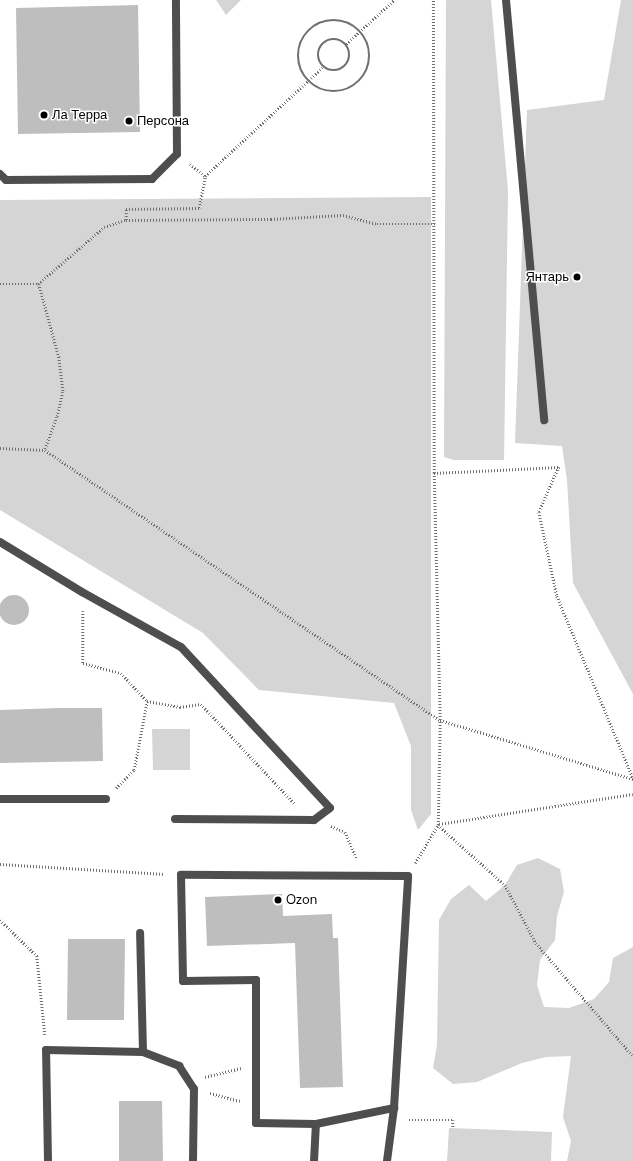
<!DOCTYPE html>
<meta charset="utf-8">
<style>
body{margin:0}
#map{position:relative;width:633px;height:1161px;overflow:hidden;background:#fff;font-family:"DM Sans",sans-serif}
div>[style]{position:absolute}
.green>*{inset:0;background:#d5d5d5}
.building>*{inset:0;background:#bebebe}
.round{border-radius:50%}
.path>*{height:2.5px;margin-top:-1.25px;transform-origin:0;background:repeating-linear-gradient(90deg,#707070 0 1px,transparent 0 3px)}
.path>.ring{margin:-1.25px;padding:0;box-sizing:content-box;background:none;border:2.5px solid #707070;border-radius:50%}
.service>*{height:8px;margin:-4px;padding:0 4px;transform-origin:4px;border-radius:4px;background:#4e4e4e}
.dots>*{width:11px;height:11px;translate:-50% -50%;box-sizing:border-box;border:2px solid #fff;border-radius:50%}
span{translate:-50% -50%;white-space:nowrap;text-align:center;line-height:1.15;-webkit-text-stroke:3px #fff;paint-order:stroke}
.poi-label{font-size:13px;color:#000}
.left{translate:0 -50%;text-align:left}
.right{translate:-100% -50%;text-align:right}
</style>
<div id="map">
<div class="green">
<div style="clip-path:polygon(216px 0,241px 0,226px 15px)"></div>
<div style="clip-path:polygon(446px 0,491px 0,508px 191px,504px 460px,454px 460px,444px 457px)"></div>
<div style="clip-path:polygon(621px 0,633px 0,633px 694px,573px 583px,567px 480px,562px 446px,515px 443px,527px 110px,604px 100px)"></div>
<div style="clip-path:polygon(431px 197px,431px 814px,418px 830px,411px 810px,411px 746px,394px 703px,259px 690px,203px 633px,0 510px,0 200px)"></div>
<div style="clip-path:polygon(152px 729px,190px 729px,190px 770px,153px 770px)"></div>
<div style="clip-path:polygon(538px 858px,560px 869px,564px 892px,557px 916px,555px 940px,540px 960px,537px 985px,544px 1007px,569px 1008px,594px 999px,609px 982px,613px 958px,633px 947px,633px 1161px,567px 1161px,571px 1141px,563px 1117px,571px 1056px,546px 1057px,522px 1063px,477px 1082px,453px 1084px,433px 1068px,437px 1045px,439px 920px,451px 899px,469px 885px,486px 901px,505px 885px,517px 865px)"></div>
<div style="clip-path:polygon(449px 1128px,552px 1132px,551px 1161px,447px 1161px)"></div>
</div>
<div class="building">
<div style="clip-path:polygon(138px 5px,140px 132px,18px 134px,16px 8px)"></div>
<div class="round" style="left:-1px;top:595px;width:30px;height:30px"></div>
<div style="clip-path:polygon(60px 708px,102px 708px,103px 761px,0 763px,0 710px)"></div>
<div style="clip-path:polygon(282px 894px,283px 916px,332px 914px,333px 938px,338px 938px,343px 1087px,300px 1088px,295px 943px,207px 946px,205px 897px)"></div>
<div style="clip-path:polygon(68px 939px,125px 939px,124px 1020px,67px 1020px)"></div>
<div style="clip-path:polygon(119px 1101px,162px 1101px,163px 1161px,119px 1161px)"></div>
</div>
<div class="path">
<div class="ring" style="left:298px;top:20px;width:69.5px;height:69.5px"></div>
<div class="ring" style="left:318px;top:39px;width:29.5px;height:29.5px"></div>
<div style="left:346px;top:44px;width:65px;rotate:-42.5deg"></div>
<div style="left:190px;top:164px;width:19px;rotate:39deg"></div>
<div style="left:126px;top:220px;width:11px;rotate:-90deg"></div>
<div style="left:126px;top:209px;width:73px;rotate:-0.8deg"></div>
<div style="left:199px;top:208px;width:33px;rotate:-79deg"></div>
<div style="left:205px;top:176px;width:161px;rotate:-42.7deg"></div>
<div style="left:0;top:284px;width:38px"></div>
<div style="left:38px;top:284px;width:87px;rotate:-40.8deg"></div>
<div style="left:104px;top:227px;width:23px;rotate:-18deg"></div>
<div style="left:126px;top:220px;width:145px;rotate:-0.4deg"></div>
<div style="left:271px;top:219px;width:72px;rotate:-3.2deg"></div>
<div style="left:343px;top:215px;width:35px;rotate:15deg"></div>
<div style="left:377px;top:224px;width:58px"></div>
<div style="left:39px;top:284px;width:76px;rotate:74.7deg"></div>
<div style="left:59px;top:357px;width:35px;rotate:83deg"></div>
<div style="left:63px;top:392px;width:26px;rotate:103deg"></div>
<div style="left:57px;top:417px;width:35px;rotate:110deg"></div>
<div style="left:0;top:448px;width:45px;rotate:2.5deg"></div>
<div style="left:45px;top:450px;width:478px;rotate:34.4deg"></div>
<div style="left:440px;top:720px;width:202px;rotate:17deg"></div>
<div style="left:434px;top:473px;width:125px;rotate:-2.7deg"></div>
<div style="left:559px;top:467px;width:49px;rotate:114deg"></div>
<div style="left:539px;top:512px;width:86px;rotate:77.9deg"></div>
<div style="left:557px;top:596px;width:197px;rotate:67.3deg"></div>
<div style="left:83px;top:611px;width:52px;rotate:90deg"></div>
<div style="left:83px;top:663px;width:39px;rotate:15deg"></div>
<div style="left:121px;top:673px;width:38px;rotate:47deg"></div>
<div style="left:147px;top:701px;width:34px;rotate:10deg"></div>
<div style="left:180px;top:707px;width:21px;rotate:-8deg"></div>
<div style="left:201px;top:704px;width:137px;rotate:46.8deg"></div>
<div style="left:116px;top:788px;width:25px;rotate:-45deg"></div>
<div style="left:134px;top:770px;width:70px;rotate:-79.3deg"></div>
<div style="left:439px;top:824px;width:196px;rotate:-8.8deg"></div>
<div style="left:438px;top:825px;width:90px;rotate:41.8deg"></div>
<div style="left:505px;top:885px;width:66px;rotate:61.9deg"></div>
<div style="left:536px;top:943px;width:149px;rotate:49.4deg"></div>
<div style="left:331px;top:826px;width:15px;rotate:23deg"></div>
<div style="left:345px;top:832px;width:30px;rotate:66deg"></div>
<div style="left:415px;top:863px;width:44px;rotate:-58.8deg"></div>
<div style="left:438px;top:825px;width:105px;rotate:-88.9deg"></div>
<div style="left:440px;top:720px;width:247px;rotate:-91.4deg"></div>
<div style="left:434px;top:473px;width:473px;rotate:-90.1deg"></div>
<div style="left:0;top:864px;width:165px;rotate:3.5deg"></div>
<div style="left:0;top:920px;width:52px;rotate:44.2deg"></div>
<div style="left:37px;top:956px;width:79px;rotate:84.2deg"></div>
<div style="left:205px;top:1077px;width:37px;rotate:-14deg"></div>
<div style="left:210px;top:1093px;width:31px;rotate:15deg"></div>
<div style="left:409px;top:1120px;width:44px"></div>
<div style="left:453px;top:1120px;width:8px;rotate:90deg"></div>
</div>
<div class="service">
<div style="left:506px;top:0;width:422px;rotate:84.8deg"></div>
<div style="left:0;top:174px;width:8px;rotate:45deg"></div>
<div style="left:6px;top:180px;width:146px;rotate:-0.4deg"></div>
<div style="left:152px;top:179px;width:35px;rotate:-45deg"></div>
<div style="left:177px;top:154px;width:154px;rotate:-90.4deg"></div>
<div style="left:0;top:542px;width:96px;rotate:31.4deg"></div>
<div style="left:82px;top:592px;width:113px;rotate:29.1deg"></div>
<div style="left:181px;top:647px;width:219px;rotate:47.2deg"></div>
<div style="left:330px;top:808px;width:20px;rotate:143deg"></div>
<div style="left:314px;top:820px;width:139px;rotate:-179.6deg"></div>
<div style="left:0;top:799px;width:106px"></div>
<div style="left:143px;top:1052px;width:39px;rotate:21deg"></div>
<div style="left:179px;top:1066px;width:27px;rotate:57deg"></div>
<div style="left:194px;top:1089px;width:72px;rotate:90.8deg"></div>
<div style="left:48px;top:1161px;width:111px;rotate:-91deg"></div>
<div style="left:46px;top:1050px;width:97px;rotate:1.2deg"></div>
<div style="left:143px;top:1052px;width:119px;rotate:-91.4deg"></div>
<div style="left:314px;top:1161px;width:37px;rotate:-87deg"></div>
<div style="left:387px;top:1161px;width:53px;rotate:-82.5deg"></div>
<div style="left:394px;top:1108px;width:232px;rotate:-86.5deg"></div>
<div style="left:408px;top:876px;width:227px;rotate:-179.7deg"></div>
<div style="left:181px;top:875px;width:106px;rotate:88.9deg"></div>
<div style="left:183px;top:981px;width:73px;rotate:-0.8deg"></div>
<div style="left:256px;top:980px;width:143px;rotate:90deg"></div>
<div style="left:256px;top:1123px;width:60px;rotate:1deg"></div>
<div style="left:316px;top:1124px;width:80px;rotate:-11.6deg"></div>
</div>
<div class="dots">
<div style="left:44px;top:115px;background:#000"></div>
<div style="left:129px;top:121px;background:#000"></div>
<div style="left:577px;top:277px;background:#000"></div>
<div style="left:278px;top:900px;background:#000"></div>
</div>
<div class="poi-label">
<span class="left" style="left:52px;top:115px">Ла Терра</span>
<span class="left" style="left:137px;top:121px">Персона</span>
<span class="right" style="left:569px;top:277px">Янтарь</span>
<span class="left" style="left:286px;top:900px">Ozon</span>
</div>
</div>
